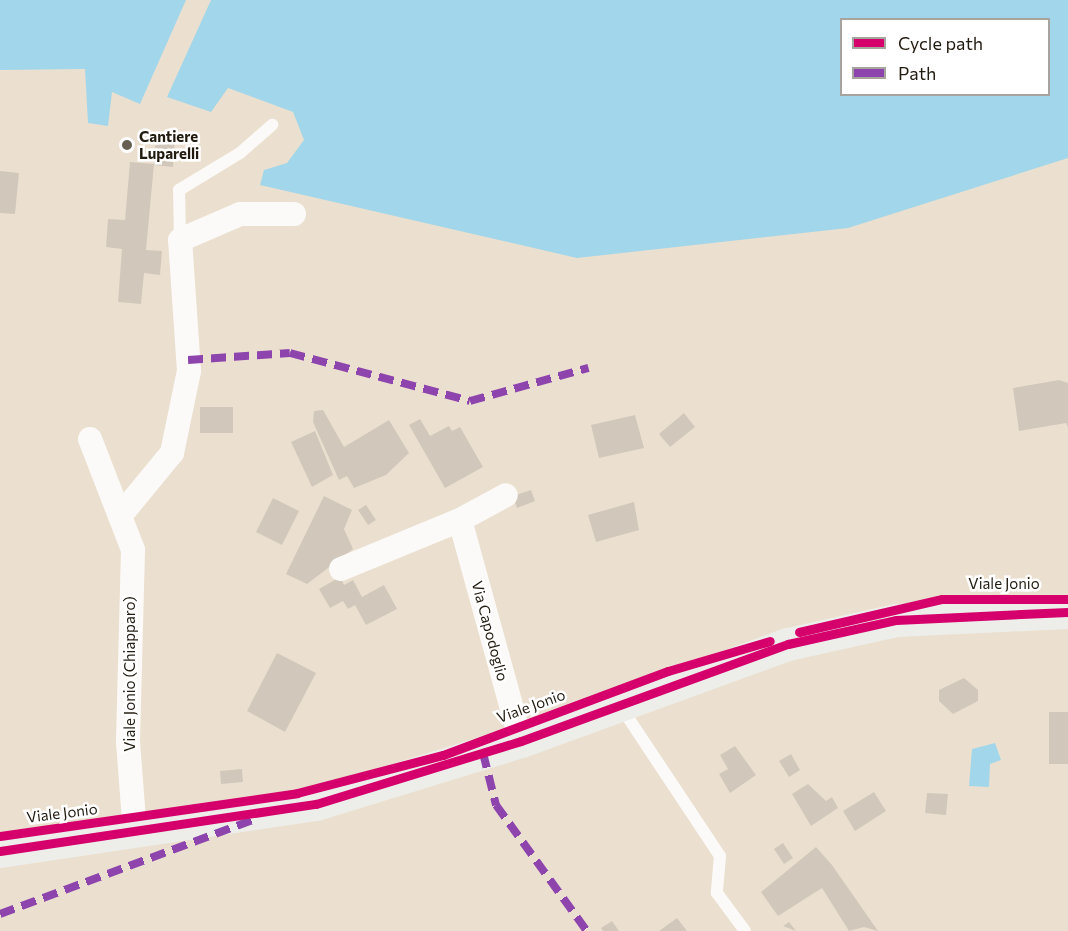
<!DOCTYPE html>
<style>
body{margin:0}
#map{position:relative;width:1068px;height:931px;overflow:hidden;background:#ebe0cf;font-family:Commissioner,sans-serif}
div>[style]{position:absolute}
.water>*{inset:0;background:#a2d6ea}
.building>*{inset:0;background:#d1c8bb}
.lane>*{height:12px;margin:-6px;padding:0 6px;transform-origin:6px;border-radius:6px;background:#fcfaf8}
.street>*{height:24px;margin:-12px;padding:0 12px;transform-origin:12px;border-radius:12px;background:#fcfaf8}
.secondary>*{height:33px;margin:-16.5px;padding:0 16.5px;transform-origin:16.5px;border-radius:16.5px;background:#edeeea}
.quiet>*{height:8px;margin-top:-4px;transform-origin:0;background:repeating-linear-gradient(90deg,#8e44ad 0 15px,transparent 0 23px)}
.cycleway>*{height:9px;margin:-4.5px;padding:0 4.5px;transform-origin:4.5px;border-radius:4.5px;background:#d6006c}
.dots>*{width:16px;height:16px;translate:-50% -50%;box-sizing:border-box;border:3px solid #fff;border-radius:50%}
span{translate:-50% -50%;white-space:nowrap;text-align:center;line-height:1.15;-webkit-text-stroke:5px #fff;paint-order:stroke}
.poi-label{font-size:15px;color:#221b10;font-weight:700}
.left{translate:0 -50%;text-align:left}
.street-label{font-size:15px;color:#221b10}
.legend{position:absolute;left:840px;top:18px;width:210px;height:78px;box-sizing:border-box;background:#fff;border:2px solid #a7a49f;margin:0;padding:8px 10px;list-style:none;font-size:18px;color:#221b10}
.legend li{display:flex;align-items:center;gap:12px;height:30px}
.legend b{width:30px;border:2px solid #a7a49f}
</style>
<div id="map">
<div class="water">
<div style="clip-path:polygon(0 0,186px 0,140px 104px,112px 92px,108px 126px,88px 123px,85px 69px,0 70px)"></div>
<div style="clip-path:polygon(evenodd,211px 0,1068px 0,1068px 158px,848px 228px,577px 258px,260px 185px,264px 170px,287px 163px,304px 140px,293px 112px,228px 88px,211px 112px,167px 97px,211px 0,842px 20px,1048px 20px,1048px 94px,842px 94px,842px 20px)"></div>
<div style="clip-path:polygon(995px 743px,1001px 760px,990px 764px,989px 787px,969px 786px,972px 749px)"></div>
</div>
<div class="building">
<div style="clip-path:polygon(156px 136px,175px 138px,173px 167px,154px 165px)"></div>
<div style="clip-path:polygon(130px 162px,154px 164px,146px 250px,162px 251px,160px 275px,144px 273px,141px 304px,118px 302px,122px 249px,106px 247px,108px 219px,125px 220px)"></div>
<div style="clip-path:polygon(0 171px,19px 173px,15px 214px,0 213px)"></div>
<div style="clip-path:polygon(1059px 380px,1068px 383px,1068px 427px,1066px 423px,1019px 431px,1013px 388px)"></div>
<div style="clip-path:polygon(200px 407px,233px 407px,233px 433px,200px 433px)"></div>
<div style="clip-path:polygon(323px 410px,344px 447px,389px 420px,409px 453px,386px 475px,354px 488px,347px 476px,339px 480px,313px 422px,314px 411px)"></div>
<div style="clip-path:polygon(684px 413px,695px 427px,670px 447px,659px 434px)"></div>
<div style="clip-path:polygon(635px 415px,644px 448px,599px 458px,591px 425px)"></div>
<div style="clip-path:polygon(420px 419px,430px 436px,449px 426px,452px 431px,460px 427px,483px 467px,445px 488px,409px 425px)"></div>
<div style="clip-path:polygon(315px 431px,333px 475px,312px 487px,291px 442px)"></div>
<div style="clip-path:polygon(531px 490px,535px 501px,517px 508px,513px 496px)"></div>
<div style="clip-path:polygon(324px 496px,352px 510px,344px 529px,353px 549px,307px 584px,286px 574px)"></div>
<div style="clip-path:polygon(273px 498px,299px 511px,282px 545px,256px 532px)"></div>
<div style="clip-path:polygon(634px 502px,639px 530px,596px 542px,588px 515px)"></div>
<div style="clip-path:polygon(366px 505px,376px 520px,368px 525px,358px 510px)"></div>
<div style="clip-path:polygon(340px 577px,344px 585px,353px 580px,362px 597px,384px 585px,397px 609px,366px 625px,355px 605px,348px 609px,343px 601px,330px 608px,319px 589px)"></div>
<div style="clip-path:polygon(277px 653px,316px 673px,285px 732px,247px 711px)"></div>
<div style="clip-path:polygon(964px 678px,978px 690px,978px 701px,953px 714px,939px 701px,939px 690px)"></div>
<div style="clip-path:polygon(1049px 712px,1068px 712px,1068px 764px,1049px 764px)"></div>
<div style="clip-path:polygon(735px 746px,756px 775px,730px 793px,719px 774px,728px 769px,720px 755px)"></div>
<div style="clip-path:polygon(791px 754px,800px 770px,789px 777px,779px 761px)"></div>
<div style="clip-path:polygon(242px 769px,243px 782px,221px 784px,220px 771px)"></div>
<div style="clip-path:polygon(808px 784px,826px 801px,832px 797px,838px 808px,811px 826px,792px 794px)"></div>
<div style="clip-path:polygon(874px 792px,886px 811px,855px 831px,843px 811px)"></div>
<div style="clip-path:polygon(927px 793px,948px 794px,946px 815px,925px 813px)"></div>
<div style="clip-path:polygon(783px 843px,793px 858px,784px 864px,774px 849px)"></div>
<div style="clip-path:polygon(816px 847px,832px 865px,878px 931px,864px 927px,849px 931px,822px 888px,778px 916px,761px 892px)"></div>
<div style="clip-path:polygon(677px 918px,687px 931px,659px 931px)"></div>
<div style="clip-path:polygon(612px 921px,619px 931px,603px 931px,601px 928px)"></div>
<div style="clip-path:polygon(789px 922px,796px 931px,783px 926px)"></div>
</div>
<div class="lane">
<div style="left:180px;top:240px;width:50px;rotate:-91.1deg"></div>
<div style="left:179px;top:190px;width:71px;rotate:-31.2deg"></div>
<div style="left:240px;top:153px;width:43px;rotate:-41.2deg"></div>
<div style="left:621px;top:707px;width:179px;rotate:56.4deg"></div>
<div style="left:720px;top:856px;width:37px;rotate:95deg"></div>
<div style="left:717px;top:893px;width:47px;rotate:53.6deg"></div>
</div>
<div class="street">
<div style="left:90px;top:439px;width:119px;rotate:68.8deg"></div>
<div style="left:133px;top:550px;width:192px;rotate:91.5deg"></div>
<div style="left:128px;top:742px;width:92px;rotate:85.6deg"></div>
<div style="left:120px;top:516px;width:82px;rotate:-50.5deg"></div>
<div style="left:172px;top:453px;width:84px;rotate:-78.3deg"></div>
<div style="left:189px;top:371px;width:131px;rotate:-93.9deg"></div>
<div style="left:180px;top:240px;width:65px;rotate:-23.4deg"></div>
<div style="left:240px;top:214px;width:54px"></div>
<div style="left:460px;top:520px;width:52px;rotate:-28.5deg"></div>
<div style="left:341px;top:569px;width:129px;rotate:-22.4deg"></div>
<div style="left:460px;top:520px;width:229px;rotate:74.6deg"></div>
</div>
<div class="secondary">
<div style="left:0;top:851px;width:319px;rotate:-8.5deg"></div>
<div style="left:316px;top:804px;width:214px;rotate:-17.1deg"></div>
<div style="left:521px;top:741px;width:284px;rotate:-20deg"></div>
<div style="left:788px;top:644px;width:111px;rotate:-12.5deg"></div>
<div style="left:896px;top:620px;width:172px;rotate:-2.7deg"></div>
</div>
<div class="quiet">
<div style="left:188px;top:360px;width:102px;rotate:-3.9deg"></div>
<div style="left:290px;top:353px;width:186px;rotate:14.9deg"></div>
<div style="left:470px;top:401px;width:123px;rotate:-15.6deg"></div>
<div style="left:483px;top:753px;width:54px;rotate:76deg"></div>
<div style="left:496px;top:805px;width:155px;rotate:54.2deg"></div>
<div style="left:0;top:914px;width:273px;rotate:-20.4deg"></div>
</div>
<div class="cycleway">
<div style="left:799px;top:632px;width:147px;rotate:-13deg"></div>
<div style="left:942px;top:599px;width:126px"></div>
<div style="left:0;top:836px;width:300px;rotate:-8.2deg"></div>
<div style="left:297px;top:793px;width:151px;rotate:-14.6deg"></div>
<div style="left:443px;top:755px;width:240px;rotate:-20.5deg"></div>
<div style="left:668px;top:671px;width:106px;rotate:-16.4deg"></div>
<div style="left:0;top:851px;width:319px;rotate:-8.5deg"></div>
<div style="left:316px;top:804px;width:214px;rotate:-17.1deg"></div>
<div style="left:521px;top:741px;width:284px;rotate:-20deg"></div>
<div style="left:788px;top:644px;width:111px;rotate:-12.5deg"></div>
<div style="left:896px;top:620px;width:172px;rotate:-2.7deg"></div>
</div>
<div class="dots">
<div style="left:127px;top:145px;background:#686053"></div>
</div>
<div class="poi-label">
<span class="left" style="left:139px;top:145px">Cantiere<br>Luparelli</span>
</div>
<div class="street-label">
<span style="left:1004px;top:584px">Viale Jonio</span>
<span style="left:490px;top:631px;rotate:75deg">Via Capodoglio</span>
<span style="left:130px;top:674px;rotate:-90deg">Viale Jonio (Chiapparo)</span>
<span style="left:531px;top:706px;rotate:-20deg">Viale Jonio</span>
<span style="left:62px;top:813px;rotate:-7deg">Viale Jonio</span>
</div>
<ul class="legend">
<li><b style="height:8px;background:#d6006c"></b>Cycle path</li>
<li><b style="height:8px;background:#8e44ad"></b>Path</li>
</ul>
</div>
